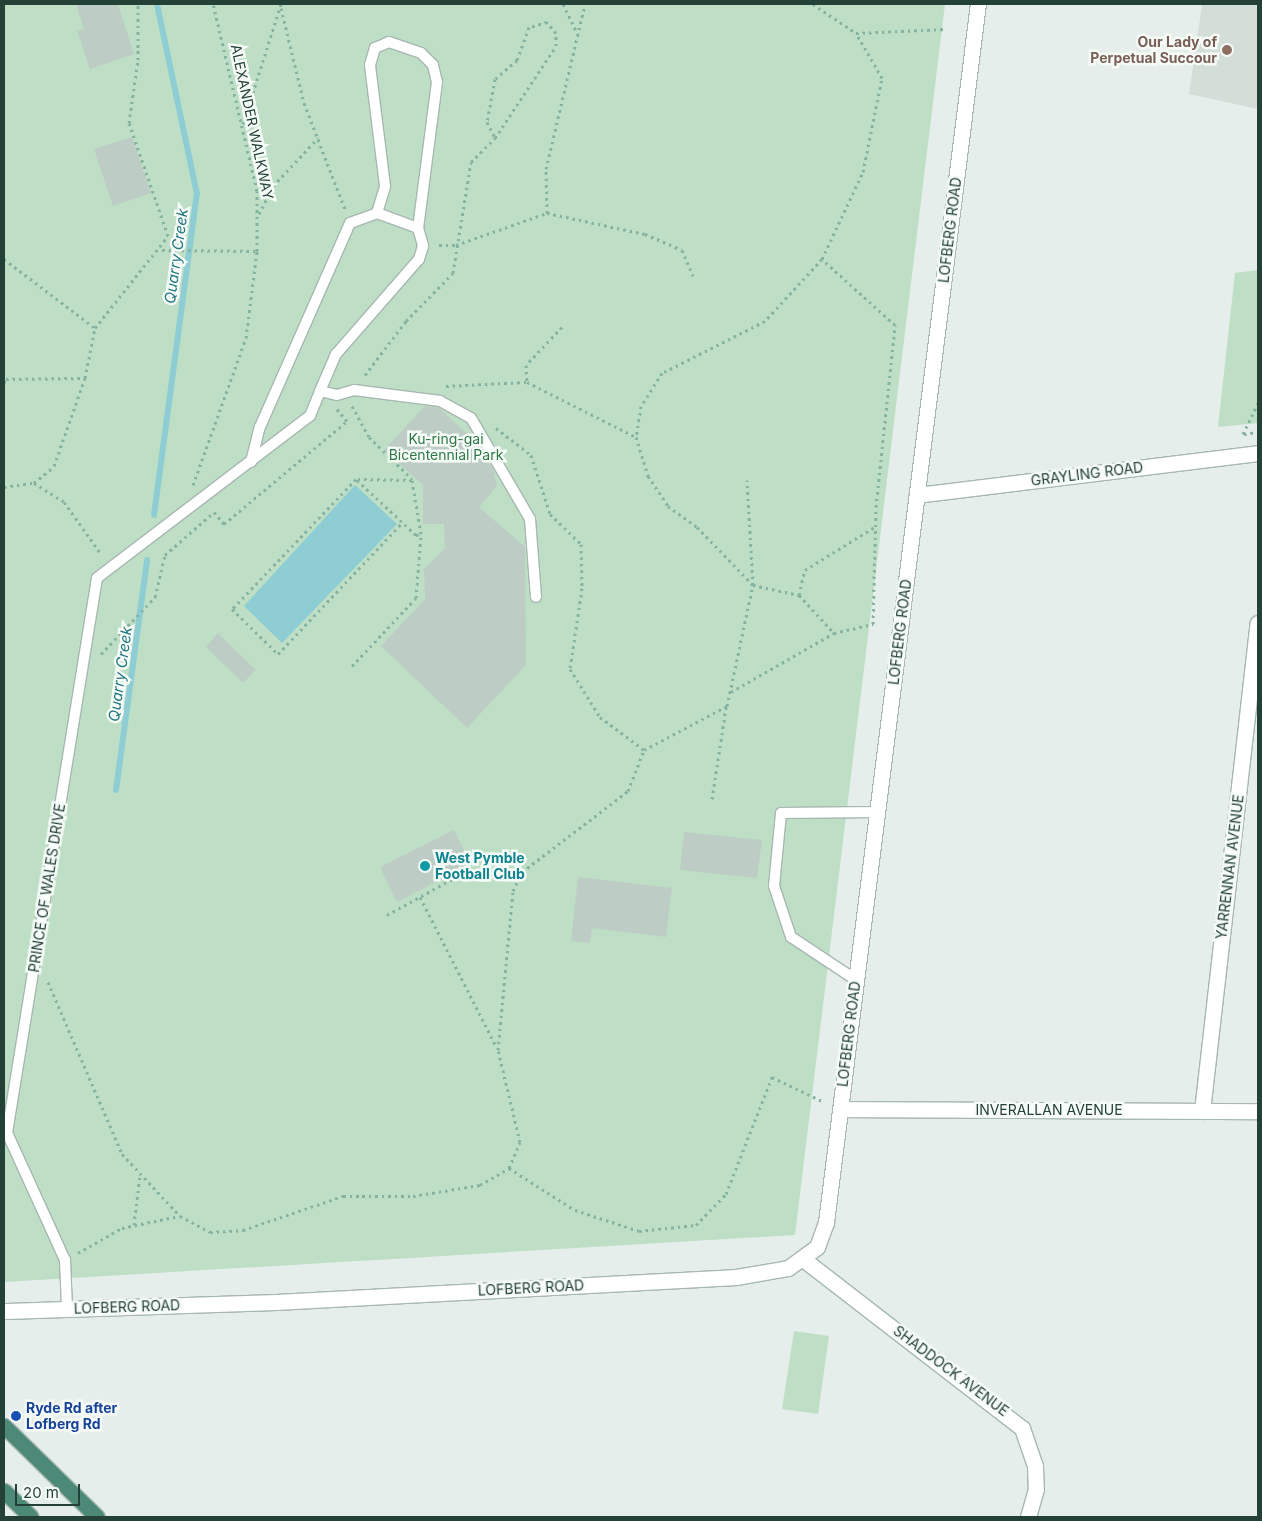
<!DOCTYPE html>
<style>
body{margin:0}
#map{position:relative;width:1262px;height:1521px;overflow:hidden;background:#e5eeea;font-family:Inter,sans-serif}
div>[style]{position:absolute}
.built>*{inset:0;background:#d3ded9}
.green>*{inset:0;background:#bedfc5}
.water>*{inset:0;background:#8ecdd3}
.stream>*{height:6px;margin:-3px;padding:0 3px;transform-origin:3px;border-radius:3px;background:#8ecdd3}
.building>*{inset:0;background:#bdccc5}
.path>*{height:3px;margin-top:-1.5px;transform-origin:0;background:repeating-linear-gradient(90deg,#86b2a1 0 2.5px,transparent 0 6.5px)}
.roads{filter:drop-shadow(1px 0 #a7b7b1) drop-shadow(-1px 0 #a7b7b1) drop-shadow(0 1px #a7b7b1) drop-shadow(0 -1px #a7b7b1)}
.service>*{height:10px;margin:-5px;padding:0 5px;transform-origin:5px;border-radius:5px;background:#fff}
.minor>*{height:15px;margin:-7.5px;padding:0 7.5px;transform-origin:7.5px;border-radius:7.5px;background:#fff}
.trunk>*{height:15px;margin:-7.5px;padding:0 7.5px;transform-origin:7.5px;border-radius:7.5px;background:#4c8976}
.dots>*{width:14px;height:14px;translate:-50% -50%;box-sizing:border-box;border:2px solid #f6fbf8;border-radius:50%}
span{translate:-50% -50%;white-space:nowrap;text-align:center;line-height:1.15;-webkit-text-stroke:5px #f6fbf8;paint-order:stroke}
.education-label{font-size:14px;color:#785e54;font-weight:700}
.right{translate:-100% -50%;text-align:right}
.street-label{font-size:14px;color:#244137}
.park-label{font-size:14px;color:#2d7845}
.culture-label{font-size:14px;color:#0d838f;font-weight:700}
.left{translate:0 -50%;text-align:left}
.transit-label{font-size:14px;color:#164399;font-weight:700}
.water-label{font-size:15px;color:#1d757e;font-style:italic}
.frame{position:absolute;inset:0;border:5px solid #244137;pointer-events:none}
.scale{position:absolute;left:15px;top:1484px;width:65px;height:22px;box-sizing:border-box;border:2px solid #244137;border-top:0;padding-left:6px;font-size:15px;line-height:18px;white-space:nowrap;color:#244137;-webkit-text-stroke:4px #f6fbf8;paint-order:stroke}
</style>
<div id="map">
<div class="built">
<div style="clip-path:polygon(1258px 4px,1258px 109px,1189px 94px,1202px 5px)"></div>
</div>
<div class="green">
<div style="clip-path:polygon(4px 4px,945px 4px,795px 1235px,4px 1282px)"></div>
<div style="clip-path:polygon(1258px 270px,1258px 423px,1218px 427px,1235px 273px)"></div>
<div style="clip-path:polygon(794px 1331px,829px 1336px,818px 1414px,782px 1409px)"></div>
</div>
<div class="water">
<div style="clip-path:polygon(355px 485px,397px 524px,282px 643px,244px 606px)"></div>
</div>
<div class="stream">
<div style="left:154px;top:515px;width:324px;rotate:-82.4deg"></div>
<div style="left:197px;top:194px;width:194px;rotate:-101.9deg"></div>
<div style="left:116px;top:790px;width:232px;rotate:-82.3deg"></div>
</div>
<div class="building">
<div style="clip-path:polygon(76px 4px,118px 4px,134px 54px,90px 69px,77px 31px,84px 29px)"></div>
<div style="clip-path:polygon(132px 137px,151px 193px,113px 206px,94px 149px)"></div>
<div style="clip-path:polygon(425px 406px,439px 408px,479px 445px,494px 472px,497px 486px,479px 507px,525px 547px,526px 665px,467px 728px,381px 646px,425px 599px,424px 569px,445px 548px,444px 524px,423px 524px,423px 485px,384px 450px)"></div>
<div style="clip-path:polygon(218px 633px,256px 670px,243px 683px,206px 647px)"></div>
<div style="clip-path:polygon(454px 830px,471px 864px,397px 902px,380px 867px)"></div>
<div style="clip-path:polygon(684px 832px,762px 840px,757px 878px,680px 870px)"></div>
<div style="clip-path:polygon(578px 877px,672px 888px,666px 937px,592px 928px,590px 943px,571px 941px)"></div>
</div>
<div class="path">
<div style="left:563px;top:4px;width:34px;rotate:64deg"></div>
<div style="left:813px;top:4px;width:52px;rotate:34deg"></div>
<div style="left:856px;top:33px;width:90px;rotate:-2.5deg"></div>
<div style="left:281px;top:8px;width:98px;rotate:76.4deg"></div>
<div style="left:304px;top:103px;width:114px;rotate:68.9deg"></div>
<div style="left:243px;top:124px;width:126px;rotate:-72.4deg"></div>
<div style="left:547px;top:213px;width:44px;rotate:-91.3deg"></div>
<div style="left:546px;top:169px;width:170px;rotate:-76.7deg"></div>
<div style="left:259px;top:214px;width:31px;rotate:-63deg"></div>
<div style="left:273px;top:186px;width:66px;rotate:-46.8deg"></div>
<div style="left:439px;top:245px;width:17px"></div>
<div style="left:456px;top:245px;width:96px;rotate:-19.4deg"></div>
<div style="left:547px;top:213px;width:100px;rotate:12.1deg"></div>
<div style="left:645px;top:234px;width:40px;rotate:23.4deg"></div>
<div style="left:682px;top:250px;width:28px;rotate:67deg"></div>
<div style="left:162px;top:250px;width:95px;rotate:0.6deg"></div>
<div style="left:4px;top:259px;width:114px;rotate:37.2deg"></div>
<div style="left:822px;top:259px;width:84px;rotate:132.6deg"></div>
<div style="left:765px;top:321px;width:115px;rotate:153.2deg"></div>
<div style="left:662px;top:373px;width:39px;rotate:122deg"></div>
<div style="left:641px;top:406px;width:31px;rotate:99deg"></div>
<div style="left:636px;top:437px;width:41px;rotate:72.9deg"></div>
<div style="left:648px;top:476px;width:36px;rotate:56deg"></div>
<div style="left:668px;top:506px;width:36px;rotate:36deg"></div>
<div style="left:697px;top:527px;width:81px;rotate:46deg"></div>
<div style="left:753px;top:585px;width:47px;rotate:12.3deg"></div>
<div style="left:799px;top:595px;width:52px;rotate:47.4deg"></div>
<div style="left:834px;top:633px;width:40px;rotate:-13deg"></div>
<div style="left:873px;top:624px;width:117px;rotate:-88.5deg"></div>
<div style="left:876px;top:507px;width:183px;rotate:-84deg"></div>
<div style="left:895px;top:325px;width:98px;rotate:-137.9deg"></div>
<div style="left:822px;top:259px;width:96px;rotate:-64.8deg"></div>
<div style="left:863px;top:172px;width:96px;rotate:-78.6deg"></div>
<div style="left:882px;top:78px;width:52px;rotate:-120deg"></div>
<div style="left:562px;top:327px;width:52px;rotate:133.5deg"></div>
<div style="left:526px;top:365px;width:17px;rotate:87deg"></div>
<div style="left:527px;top:382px;width:122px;rotate:26.8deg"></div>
<div style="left:365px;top:375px;width:68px;rotate:-52.8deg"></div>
<div style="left:406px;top:321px;width:67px;rotate:-45.6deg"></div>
<div style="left:453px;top:273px;width:112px;rotate:-80.8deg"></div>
<div style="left:471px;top:162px;width:34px;rotate:-45deg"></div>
<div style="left:495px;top:138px;width:110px;rotate:-56.5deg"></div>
<div style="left:556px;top:46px;width:13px;rotate:-90deg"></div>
<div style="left:556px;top:33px;width:14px;rotate:-129deg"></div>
<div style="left:547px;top:22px;width:19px;rotate:164deg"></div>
<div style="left:529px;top:27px;width:35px;rotate:110deg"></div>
<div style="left:517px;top:60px;width:29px;rotate:139deg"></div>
<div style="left:495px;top:79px;width:44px;rotate:100.5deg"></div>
<div style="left:487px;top:122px;width:18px;rotate:63deg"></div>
<div style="left:4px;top:383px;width:4px;rotate:-63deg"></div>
<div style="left:6px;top:379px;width:79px;rotate:-0.7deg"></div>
<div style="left:446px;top:386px;width:81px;rotate:-2.8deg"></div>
<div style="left:352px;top:406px;width:35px;rotate:61deg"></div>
<div style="left:369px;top:437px;width:60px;rotate:44.3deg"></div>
<div style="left:496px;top:428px;width:44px;rotate:37.6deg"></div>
<div style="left:531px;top:455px;width:62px;rotate:72.1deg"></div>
<div style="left:550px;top:514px;width:43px;rotate:44.1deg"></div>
<div style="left:581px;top:544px;width:44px;rotate:88.7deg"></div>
<div style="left:582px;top:588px;width:82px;rotate:98.4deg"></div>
<div style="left:570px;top:669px;width:57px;rotate:58deg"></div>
<div style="left:600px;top:717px;width:55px;rotate:36.9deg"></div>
<div style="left:1243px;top:434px;width:34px;rotate:-64deg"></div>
<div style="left:1244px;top:434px;width:14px;rotate:-8deg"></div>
<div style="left:357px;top:480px;width:81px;rotate:43deg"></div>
<div style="left:416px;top:535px;width:5px;rotate:-11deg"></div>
<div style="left:34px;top:483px;width:26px;rotate:-40deg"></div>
<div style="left:54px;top:466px;width:93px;rotate:-70.6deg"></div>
<div style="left:85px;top:378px;width:51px;rotate:-78.7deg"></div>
<div style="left:95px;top:328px;width:117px;rotate:-51.6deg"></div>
<div style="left:168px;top:236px;width:120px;rotate:-109deg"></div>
<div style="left:129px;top:123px;width:64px;rotate:-81.9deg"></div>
<div style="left:138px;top:60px;width:56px;rotate:-90deg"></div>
<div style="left:193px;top:485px;width:156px;rotate:-70.2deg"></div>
<div style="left:246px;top:338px;width:88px;rotate:-82.8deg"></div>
<div style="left:257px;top:251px;width:60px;rotate:-90deg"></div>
<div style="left:257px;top:191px;width:192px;rotate:-103.2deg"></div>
<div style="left:4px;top:487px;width:30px;rotate:-8deg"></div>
<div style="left:34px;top:483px;width:36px;rotate:32deg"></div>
<div style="left:64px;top:502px;width:65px;rotate:54.4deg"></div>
<div style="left:799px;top:595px;width:26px;rotate:-77deg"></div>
<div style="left:805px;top:570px;width:84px;rotate:-31.8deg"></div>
<div style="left:101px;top:654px;width:79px;rotate:-46.5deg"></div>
<div style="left:155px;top:597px;width:43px;rotate:-76.6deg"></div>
<div style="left:165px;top:555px;width:65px;rotate:-41.3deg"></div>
<div style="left:214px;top:512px;width:16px;rotate:50deg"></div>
<div style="left:224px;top:524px;width:160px;rotate:-39.9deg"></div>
<div style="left:347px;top:421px;width:16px;rotate:-130deg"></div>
<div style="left:352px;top:666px;width:93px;rotate:-46.7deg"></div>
<div style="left:416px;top:598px;width:64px;rotate:-85.5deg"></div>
<div style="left:421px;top:534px;width:55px;rotate:-99.5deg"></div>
<div style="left:412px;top:480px;width:56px;rotate:-179deg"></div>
<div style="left:356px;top:479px;width:180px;rotate:133.6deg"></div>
<div style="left:232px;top:609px;width:64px;rotate:44.4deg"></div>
<div style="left:278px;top:654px;width:180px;rotate:-46.6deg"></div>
<div style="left:731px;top:692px;width:119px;rotate:-29.8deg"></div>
<div style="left:712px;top:799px;width:93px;rotate:-81.3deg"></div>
<div style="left:420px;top:897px;width:169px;rotate:63deg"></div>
<div style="left:387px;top:915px;width:97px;rotate:-28.9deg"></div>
<div style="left:48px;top:982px;width:187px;rotate:66.7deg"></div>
<div style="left:122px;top:1154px;width:85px;rotate:46.9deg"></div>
<div style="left:180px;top:1216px;width:34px;rotate:28deg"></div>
<div style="left:210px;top:1232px;width:33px;rotate:-3deg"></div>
<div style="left:243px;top:1230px;width:106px;rotate:-18.8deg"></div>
<div style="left:343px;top:1196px;width:70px"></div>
<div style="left:413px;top:1196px;width:68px;rotate:-9.3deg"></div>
<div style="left:480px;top:1185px;width:34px;rotate:-30deg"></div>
<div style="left:509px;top:1168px;width:28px;rotate:-67deg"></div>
<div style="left:520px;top:1142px;width:95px;rotate:-103.4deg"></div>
<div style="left:498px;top:1050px;width:160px;rotate:-84.6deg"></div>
<div style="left:513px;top:891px;width:21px;rotate:-65deg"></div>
<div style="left:522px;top:872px;width:133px;rotate:-37.4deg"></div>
<div style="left:628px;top:791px;width:44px;rotate:-68.7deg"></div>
<div style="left:644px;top:750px;width:94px;rotate:-27.9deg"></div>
<div style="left:727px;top:706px;width:124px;rotate:-77.9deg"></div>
<div style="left:753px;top:585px;width:105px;rotate:-93.3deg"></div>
<div style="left:509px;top:1168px;width:78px;rotate:32.5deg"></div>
<div style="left:575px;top:1210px;width:67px;rotate:18.2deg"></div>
<div style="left:639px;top:1231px;width:57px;rotate:-6deg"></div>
<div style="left:696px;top:1225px;width:43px;rotate:-45.9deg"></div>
<div style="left:726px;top:1194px;width:126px;rotate:-68.5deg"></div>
<div style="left:772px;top:1077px;width:58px;rotate:25.7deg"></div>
<div style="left:134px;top:1225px;width:50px;rotate:-83.2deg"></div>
<div style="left:78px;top:1253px;width:51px;rotate:-29.6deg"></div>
<div style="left:122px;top:1228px;width:58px;rotate:-11.9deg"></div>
</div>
<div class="roads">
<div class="service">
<div style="left:377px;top:213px;width:28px;rotate:-73deg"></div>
<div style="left:385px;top:186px;width:122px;rotate:-97.1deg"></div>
<div style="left:370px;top:65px;width:18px;rotate:-74deg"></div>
<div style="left:375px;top:48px;width:15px;rotate:-23deg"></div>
<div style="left:389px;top:42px;width:34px;rotate:19deg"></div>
<div style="left:421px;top:53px;width:17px;rotate:45deg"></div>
<div style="left:433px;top:65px;width:17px;rotate:77deg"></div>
<div style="left:437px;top:82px;width:147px;rotate:97.4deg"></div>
<div style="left:251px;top:462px;width:36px;rotate:-76deg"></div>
<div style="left:260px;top:427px;width:223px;rotate:-66.2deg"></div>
<div style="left:350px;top:223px;width:29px;rotate:-20deg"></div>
<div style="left:377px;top:213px;width:44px;rotate:20.1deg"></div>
<div style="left:418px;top:228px;width:19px;rotate:74deg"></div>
<div style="left:423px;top:246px;width:14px;rotate:107deg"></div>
<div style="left:419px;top:259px;width:126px;rotate:131.1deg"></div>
<div style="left:336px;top:354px;width:40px;rotate:113.4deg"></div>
<div style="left:856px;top:980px;width:78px;rotate:-146.5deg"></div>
<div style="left:791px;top:937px;width:54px;rotate:-108.4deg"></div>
<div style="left:774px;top:886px;width:73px;rotate:-84.5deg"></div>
<div style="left:781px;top:813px;width:96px;rotate:-0.6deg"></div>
<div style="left:67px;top:1309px;width:49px;rotate:-92.3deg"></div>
<div style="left:65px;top:1260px;width:140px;rotate:-114.5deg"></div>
<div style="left:7px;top:1133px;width:562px;rotate:-80.79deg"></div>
<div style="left:97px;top:578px;width:268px;rotate:-37.3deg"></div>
<div style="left:310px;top:416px;width:27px;rotate:-68deg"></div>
<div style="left:320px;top:391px;width:17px;rotate:13deg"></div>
<div style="left:337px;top:395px;width:18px;rotate:-16deg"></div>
<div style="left:354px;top:390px;width:87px;rotate:7.3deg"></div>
<div style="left:440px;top:401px;width:35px;rotate:29deg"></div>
<div style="left:471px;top:418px;width:117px;rotate:59.7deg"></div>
<div style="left:530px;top:519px;width:78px;rotate:85.6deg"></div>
</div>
<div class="minor">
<div style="left:917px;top:495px;width:344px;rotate:-7deg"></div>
<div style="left:840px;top:1109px;width:418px;rotate:0.3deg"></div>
<div style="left:1202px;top:1111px;width:491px;rotate:-83.5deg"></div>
<div style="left:803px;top:1259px;width:277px;rotate:37.7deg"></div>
<div style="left:1022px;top:1428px;width:40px;rotate:71.1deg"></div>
<div style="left:1035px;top:1466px;width:23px;rotate:88deg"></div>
<div style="left:1036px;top:1489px;width:29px;rotate:106deg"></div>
<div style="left:4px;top:1311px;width:272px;rotate:-1.9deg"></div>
<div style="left:276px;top:1302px;width:461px;rotate:-3.1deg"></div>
<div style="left:736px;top:1277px;width:53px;rotate:-9.8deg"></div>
<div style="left:788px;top:1268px;width:36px;rotate:-36deg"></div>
<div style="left:817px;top:1247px;width:27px;rotate:-70deg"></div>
<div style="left:826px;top:1222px;width:1227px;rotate:-82.89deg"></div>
</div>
<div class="trunk">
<div style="left:4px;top:1426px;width:130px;rotate:44.4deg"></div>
<div style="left:4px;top:1491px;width:37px;rotate:44deg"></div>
</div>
</div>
<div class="dots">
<div style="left:1227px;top:50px;background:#8d6e63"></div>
<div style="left:425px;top:866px;background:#0f9aa8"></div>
<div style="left:16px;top:1416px;background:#1a4fb4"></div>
</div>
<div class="education-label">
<span class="right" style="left:1217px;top:50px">Our Lady of<br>Perpetual Succour</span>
</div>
<div class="street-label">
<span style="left:252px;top:122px;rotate:78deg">ALEXANDER WALKWAY</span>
<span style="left:950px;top:230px;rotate:-83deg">LOFBERG ROAD</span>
<span style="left:1087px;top:474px;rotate:-7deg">GRAYLING ROAD</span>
<span style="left:900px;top:632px;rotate:-83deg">LOFBERG ROAD</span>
<span style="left:1230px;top:867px;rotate:-83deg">YARRENNAN AVENUE</span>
<span style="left:47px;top:888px;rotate:-81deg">PRINCE OF WALES DRIVE</span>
<span style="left:849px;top:1034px;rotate:-83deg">LOFBERG ROAD</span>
<span style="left:1049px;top:1110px">INVERALLAN AVENUE</span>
<span style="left:531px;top:1288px;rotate:-3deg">LOFBERG ROAD</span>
<span style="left:127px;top:1307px;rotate:-2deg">LOFBERG ROAD</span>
<span style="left:951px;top:1371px;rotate:37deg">SHADDOCK AVENUE</span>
</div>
<div class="park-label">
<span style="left:446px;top:447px">Ku-ring-gai<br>Bicentennial Park</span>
</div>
<div class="culture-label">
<span class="left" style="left:435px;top:866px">West Pymble<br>Football Club</span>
</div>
<div class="transit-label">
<span class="left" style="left:26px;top:1416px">Ryde Rd after<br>Lofberg Rd</span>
</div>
<div class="water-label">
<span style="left:176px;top:256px;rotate:-82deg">Quarry Creek</span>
<span style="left:120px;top:674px;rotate:-82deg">Quarry Creek</span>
</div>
<div class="frame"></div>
<div class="scale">20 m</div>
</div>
